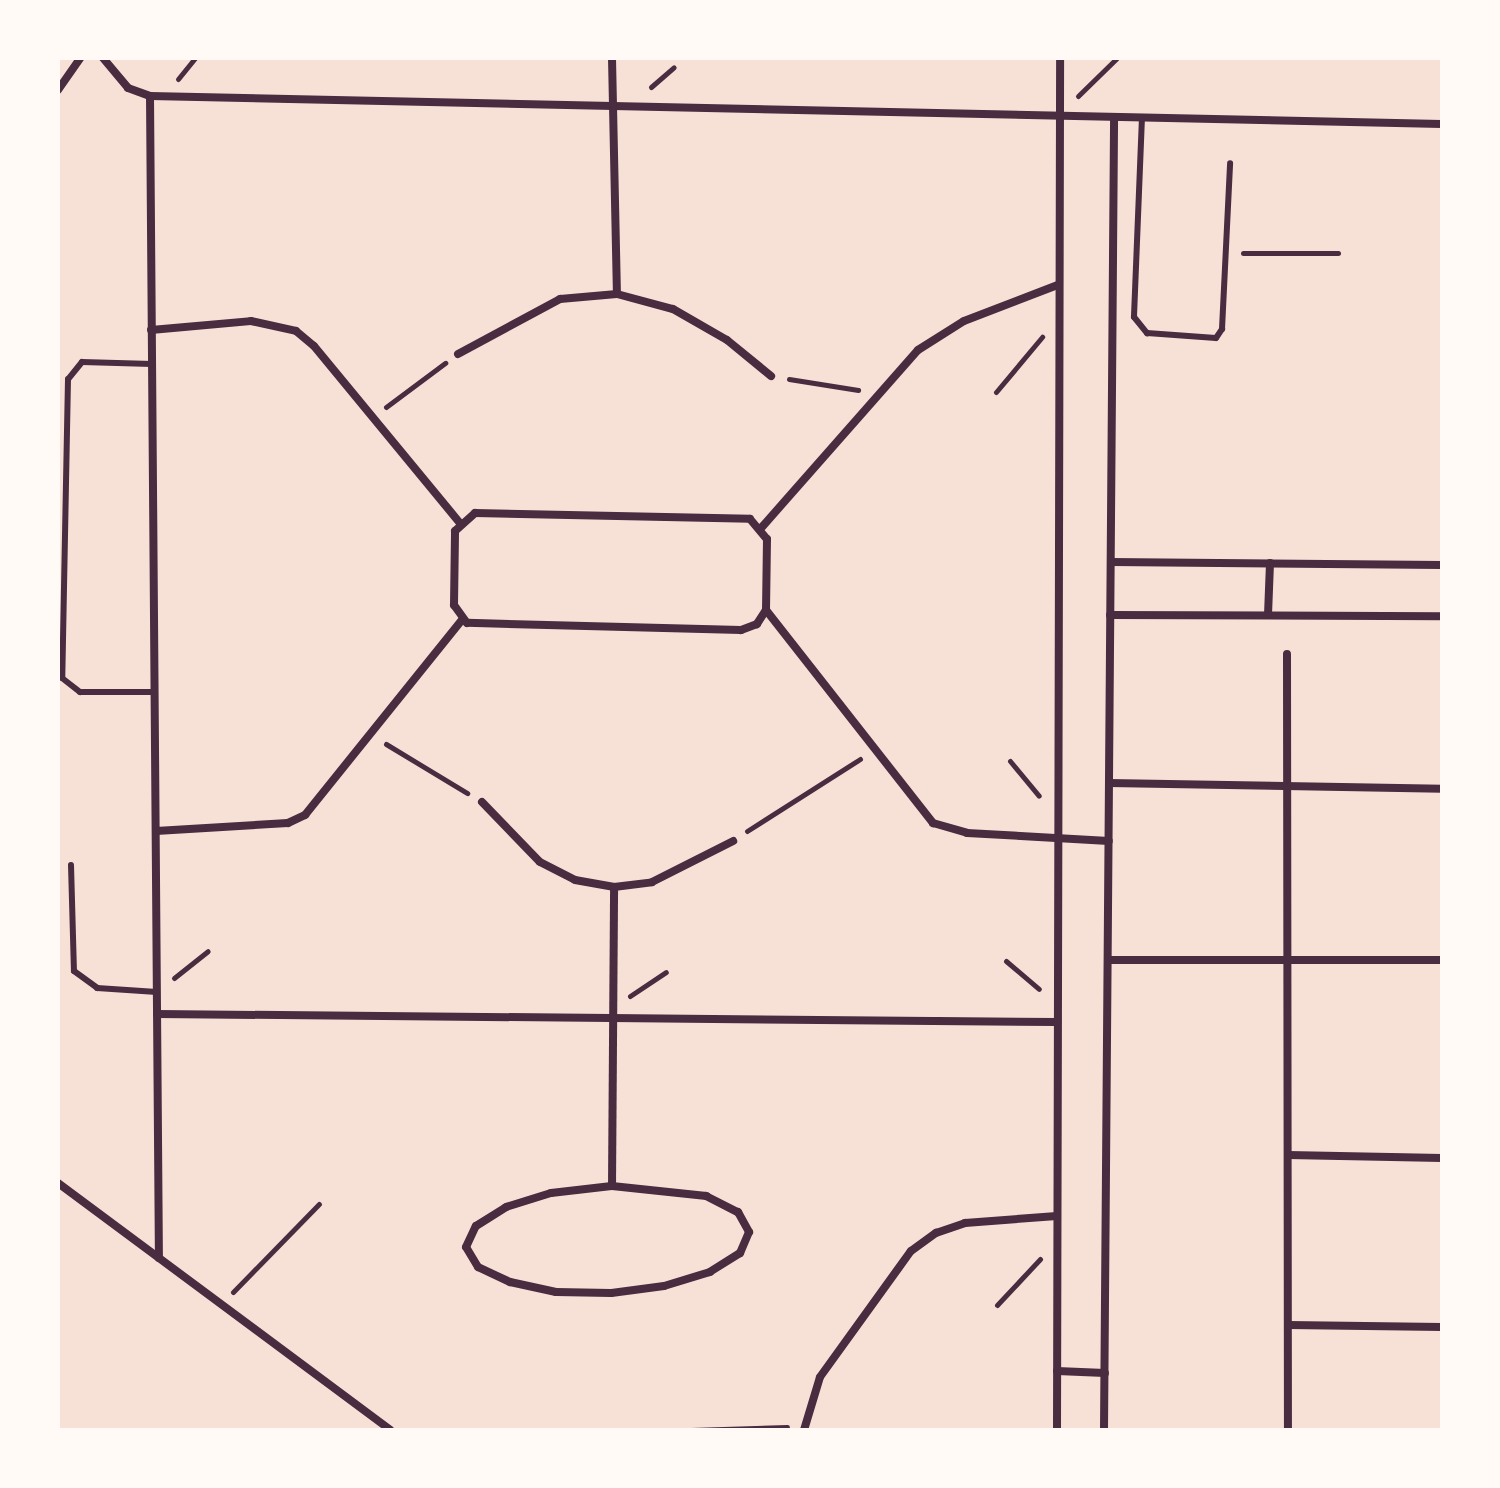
<!DOCTYPE html>
<style>
body{margin:0}
#map{position:relative;width:1500px;height:1488px;overflow:hidden;background:#f7e1d7;font-family:Signika,sans-serif}
div>[style]{position:absolute}
.path>*{height:5px;margin:-2.5px;padding:0 2.5px;transform-origin:2.5px;border-radius:2.5px;background:#4a2c40}
.service>*{height:6px;margin:-3px;padding:0 3px;transform-origin:3px;border-radius:3px;background:#4a2c40}
.minor>*{height:8px;margin:-4px;padding:0 4px;transform-origin:4px;border-radius:4px;background:#4a2c40}
span{translate:-50% -50%;white-space:nowrap;text-align:center;line-height:1.15;-webkit-text-stroke:6px #fffaf5;paint-order:stroke}
.frame{position:absolute;inset:0;border:60px solid #fffaf5;pointer-events:none}
</style>
<div id="map">
<div class="path">
<div style="left:178px;top:79px;width:27px;rotate:-51deg"></div>
<div style="left:651px;top:87px;width:30px;rotate:-41deg"></div>
<div style="left:1078px;top:96px;width:54px;rotate:-44.3deg"></div>
<div style="left:1243px;top:253px;width:95px"></div>
<div style="left:789px;top:379px;width:70px;rotate:9.1deg"></div>
<div style="left:996px;top:392px;width:72px;rotate:-50.1deg"></div>
<div style="left:386px;top:407px;width:74px;rotate:-36.7deg"></div>
<div style="left:386px;top:744px;width:95px;rotate:31.2deg"></div>
<div style="left:1010px;top:761px;width:45px;rotate:50.4deg"></div>
<div style="left:747px;top:831px;width:134px;rotate:-32.5deg"></div>
<div style="left:1006px;top:961px;width:43px;rotate:40.3deg"></div>
<div style="left:174px;top:978px;width:43px;rotate:-38.5deg"></div>
<div style="left:630px;top:996px;width:43px;rotate:-33.7deg"></div>
<div style="left:233px;top:1292px;width:123px;rotate:-45.7deg"></div>
<div style="left:997px;top:1305px;width:63px;rotate:-46.9deg"></div>
<div style="left:691px;top:1430px;width:96px;rotate:-1.8deg"></div>
</div>
<div class="service">
<div style="left:1142px;top:117px;width:200px;rotate:92.3deg"></div>
<div style="left:1134px;top:317px;width:21px;rotate:51deg"></div>
<div style="left:1147px;top:333px;width:69px;rotate:4.1deg"></div>
<div style="left:1216px;top:338px;width:11px;rotate:-56deg"></div>
<div style="left:1222px;top:329px;width:166px;rotate:-87.2deg"></div>
<div style="left:152px;top:364px;width:70px;rotate:-178.4deg"></div>
<div style="left:82px;top:362px;width:22px;rotate:129deg"></div>
<div style="left:68px;top:379px;width:299px;rotate:91.1deg"></div>
<div style="left:62px;top:678px;width:23px;rotate:38deg"></div>
<div style="left:80px;top:692px;width:74px"></div>
<div style="left:71px;top:865px;width:106px;rotate:88.4deg"></div>
<div style="left:74px;top:971px;width:29px;rotate:36deg"></div>
<div style="left:97px;top:988px;width:60px;rotate:3.8deg"></div>
</div>
<div class="minor">
<div style="left:103px;top:58px;width:39px;rotate:50deg"></div>
<div style="left:128px;top:88px;width:23px;rotate:20deg"></div>
<div style="left:150px;top:96px;width:1292px;rotate:1.24deg"></div>
<div style="left:612px;top:58px;width:236px;rotate:88.8deg"></div>
<div style="left:58px;top:90px;width:39px;rotate:-55deg"></div>
<div style="left:150px;top:96px;width:1162px;rotate:89.56deg"></div>
<div style="left:151px;top:330px;width:100px;rotate:-5.1deg"></div>
<div style="left:251px;top:321px;width:46px;rotate:12.5deg"></div>
<div style="left:296px;top:331px;width:23px;rotate:40deg"></div>
<div style="left:314px;top:346px;width:228px;rotate:50.5deg"></div>
<div style="left:458px;top:354px;width:116px;rotate:-28.3deg"></div>
<div style="left:560px;top:299px;width:57px;rotate:-5deg"></div>
<div style="left:617px;top:294px;width:58px;rotate:15deg"></div>
<div style="left:673px;top:309px;width:62px;rotate:29.9deg"></div>
<div style="left:727px;top:340px;width:57px;rotate:39.3deg"></div>
<div style="left:475px;top:513px;width:275px;rotate:1.2deg"></div>
<div style="left:750px;top:519px;width:26px;rotate:50deg"></div>
<div style="left:767px;top:539px;width:71px;rotate:90.8deg"></div>
<div style="left:766px;top:610px;width:17px;rotate:123deg"></div>
<div style="left:757px;top:624px;width:17px;rotate:159deg"></div>
<div style="left:741px;top:630px;width:274px;rotate:-178.5deg"></div>
<div style="left:467px;top:623px;width:22px;rotate:-126deg"></div>
<div style="left:454px;top:605px;width:74px;rotate:-89.2deg"></div>
<div style="left:455px;top:531px;width:27px;rotate:-42deg"></div>
<div style="left:762px;top:527px;width:236px;rotate:-48.6deg"></div>
<div style="left:918px;top:350px;width:54px;rotate:-32.2deg"></div>
<div style="left:964px;top:321px;width:101px;rotate:-21deg"></div>
<div style="left:1111px;top:562px;width:331px;rotate:0.5deg"></div>
<div style="left:766px;top:610px;width:271px;rotate:51.9deg"></div>
<div style="left:933px;top:823px;width:35px;rotate:16deg"></div>
<div style="left:967px;top:833px;width:142px;rotate:3.2deg"></div>
<div style="left:1110px;top:615px;width:332px;rotate:0.2deg"></div>
<div style="left:1268px;top:615px;width:52px;rotate:-87.8deg"></div>
<div style="left:1287px;top:654px;width:776px;rotate:89.93deg"></div>
<div style="left:1109px;top:783px;width:333px;rotate:1deg"></div>
<div style="left:482px;top:802px;width:83px;rotate:46deg"></div>
<div style="left:540px;top:862px;width:39px;rotate:27deg"></div>
<div style="left:575px;top:880px;width:40px;rotate:10deg"></div>
<div style="left:614px;top:887px;width:38px;rotate:-7deg"></div>
<div style="left:652px;top:882px;width:91px;rotate:-26.8deg"></div>
<div style="left:156px;top:831px;width:132px;rotate:-3.5deg"></div>
<div style="left:288px;top:823px;width:19px;rotate:-25deg"></div>
<div style="left:305px;top:815px;width:250px;rotate:-51.2deg"></div>
<div style="left:1108px;top:960px;width:334px"></div>
<div style="left:157px;top:1014px;width:900px;rotate:0.51deg"></div>
<div style="left:1288px;top:1155px;width:154px;rotate:1.1deg"></div>
<div style="left:58px;top:1183px;width:414px;rotate:36.6deg"></div>
<div style="left:612px;top:1186px;width:95px;rotate:6.1deg"></div>
<div style="left:706px;top:1196px;width:36px;rotate:27deg"></div>
<div style="left:738px;top:1212px;width:23px;rotate:61deg"></div>
<div style="left:749px;top:1232px;width:23px;rotate:113deg"></div>
<div style="left:740px;top:1253px;width:36px;rotate:148deg"></div>
<div style="left:710px;top:1272px;width:48px;rotate:163.1deg"></div>
<div style="left:664px;top:1286px;width:53px;rotate:172.5deg"></div>
<div style="left:611px;top:1293px;width:55px;rotate:-179deg"></div>
<div style="left:556px;top:1292px;width:47px;rotate:-167.7deg"></div>
<div style="left:510px;top:1282px;width:35px;rotate:-155deg"></div>
<div style="left:478px;top:1267px;width:23px;rotate:-121deg"></div>
<div style="left:466px;top:1247px;width:23px;rotate:-65deg"></div>
<div style="left:476px;top:1226px;width:36px;rotate:-32deg"></div>
<div style="left:506px;top:1207px;width:47px;rotate:-17.3deg"></div>
<div style="left:551px;top:1193px;width:61px;rotate:-6.5deg"></div>
<div style="left:612px;top:1186px;width:299px;rotate:-89.6deg"></div>
<div style="left:1288px;top:1325px;width:154px;rotate:0.7deg"></div>
<div style="left:1057px;top:1371px;width:48px;rotate:2.4deg"></div>
<div style="left:804px;top:1430px;width:55px;rotate:-73.2deg"></div>
<div style="left:820px;top:1377px;width:155px;rotate:-54.2deg"></div>
<div style="left:911px;top:1251px;width:31px;rotate:-36deg"></div>
<div style="left:936px;top:1233px;width:31px;rotate:-19deg"></div>
<div style="left:965px;top:1223px;width:92px;rotate:-4.4deg"></div>
<div style="left:1057px;top:1430px;width:1372px;rotate:-89.87deg"></div>
<div style="left:1104px;top:1430px;width:1313px;rotate:-89.56deg"></div>
</div>
<div class="frame"></div>
</div>
